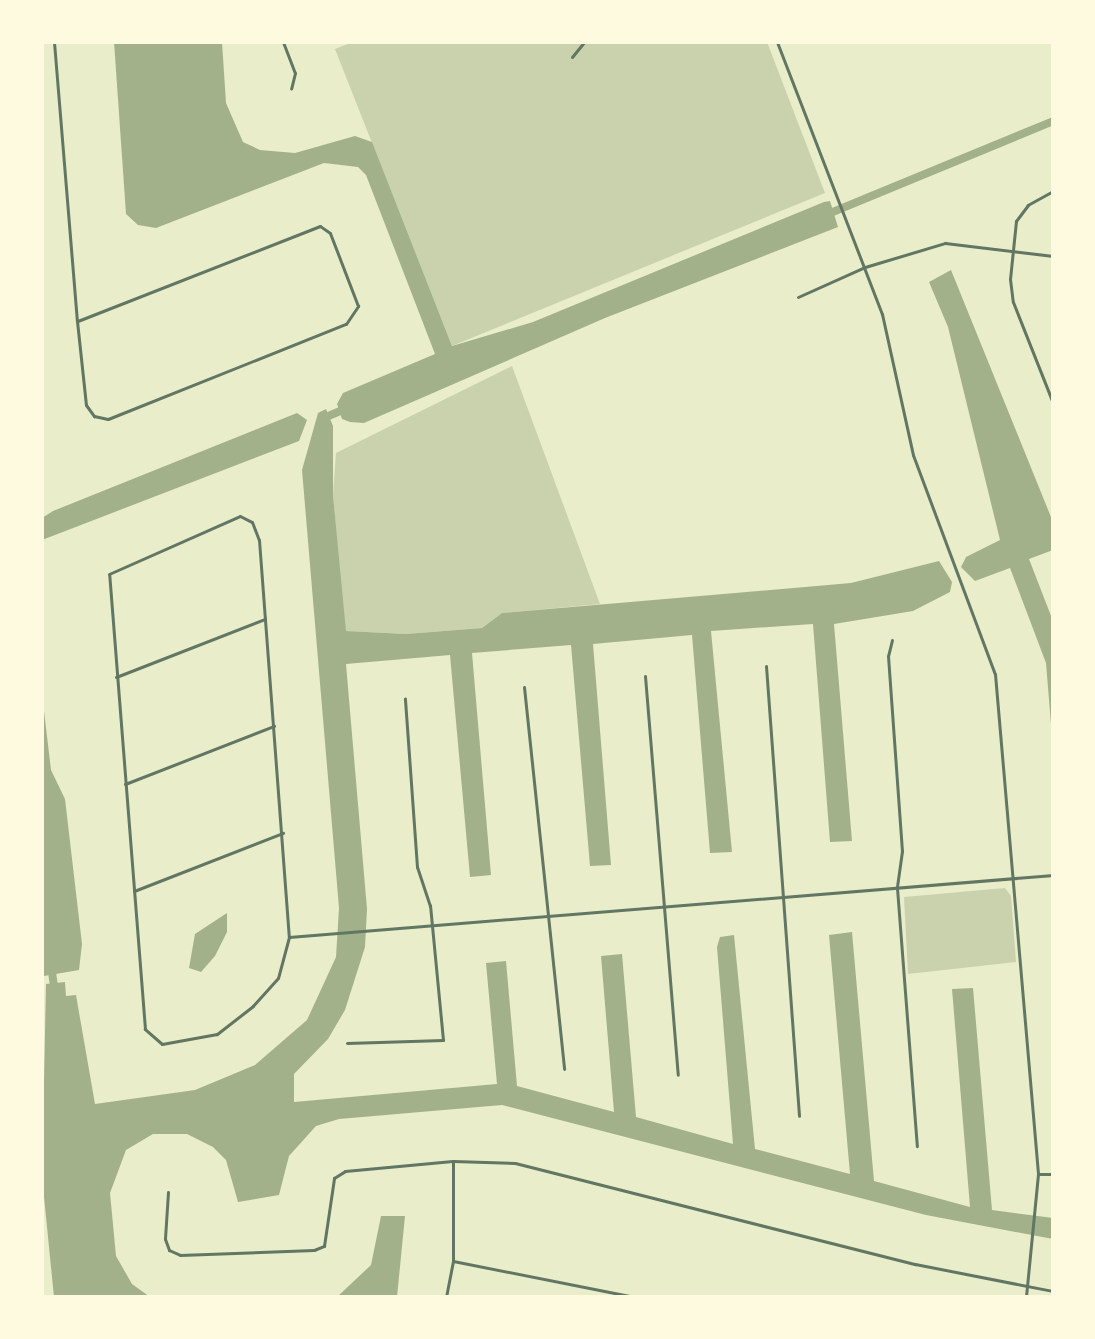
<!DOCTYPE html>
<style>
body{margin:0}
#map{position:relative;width:1095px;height:1339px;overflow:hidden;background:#e9edc9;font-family:"IBM Plex Sans",sans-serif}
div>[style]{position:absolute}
.green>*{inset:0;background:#cad2ad}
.water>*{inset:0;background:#a3b18a}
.canal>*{height:8px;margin:-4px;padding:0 4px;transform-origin:4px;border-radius:4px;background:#a3b18a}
.minor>*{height:3px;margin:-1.5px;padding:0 1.5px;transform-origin:1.5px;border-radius:1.5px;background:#617663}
span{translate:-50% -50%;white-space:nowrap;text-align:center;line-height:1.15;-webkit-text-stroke:5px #fefae0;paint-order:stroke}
.frame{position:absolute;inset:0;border:44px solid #fefae0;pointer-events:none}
</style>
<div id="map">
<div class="green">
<div style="clip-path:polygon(353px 42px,767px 42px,825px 193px,452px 346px,335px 49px)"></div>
<div style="clip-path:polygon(512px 366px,600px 604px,502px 613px,482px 628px,406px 634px,345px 631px,333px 495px,336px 453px)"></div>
<div style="clip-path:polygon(1005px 888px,1011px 896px,1016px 962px,908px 974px,904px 897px)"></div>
</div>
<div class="water">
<div style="clip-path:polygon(114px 42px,222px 42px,226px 103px,243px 142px,260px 150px,295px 153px,355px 136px,372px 142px,452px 346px,533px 322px,824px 202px,830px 201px,838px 227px,605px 318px,364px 423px,350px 422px,342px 419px,337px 404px,343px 393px,435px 354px,366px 175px,358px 167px,324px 163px,156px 228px,138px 225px,126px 214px)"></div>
<div style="clip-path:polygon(951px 270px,1053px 522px,1053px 550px,1029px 559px,1053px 621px,1053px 749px,1046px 663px,1010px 568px,975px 581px,961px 567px,966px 557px,1000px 540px,948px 327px,929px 282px)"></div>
<div style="clip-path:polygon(326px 409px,333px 426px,333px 495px,346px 631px,406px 634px,482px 628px,502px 613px,851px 583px,939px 561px,952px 582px,950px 592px,913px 611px,834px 624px,852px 841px,830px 842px,813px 624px,711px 631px,732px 852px,710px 853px,692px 635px,593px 644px,611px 865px,590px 866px,571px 645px,472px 653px,491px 875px,470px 877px,450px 655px,346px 664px,367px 909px,365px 947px,345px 1010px,328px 1039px,294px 1074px,294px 1102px,497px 1084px,486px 963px,506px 961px,517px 1086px,614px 1112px,601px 956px,622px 954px,636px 1117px,733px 1144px,717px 947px,720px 937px,734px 935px,755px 1149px,850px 1174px,829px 935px,852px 932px,874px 1181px,970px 1207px,952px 989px,973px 988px,992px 1210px,1053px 1218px,1053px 1239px,926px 1215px,502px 1105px,339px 1119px,316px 1126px,289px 1156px,279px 1195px,238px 1202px,226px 1160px,213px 1147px,187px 1134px,153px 1134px,126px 1150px,110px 1193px,116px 1256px,132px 1284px,150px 1297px,54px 1297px,42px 1177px,46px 984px,65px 982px,66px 996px,76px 995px,95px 1104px,195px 1090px,255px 1065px,307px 1020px,336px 957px,339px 908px,302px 470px,318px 413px)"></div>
<div style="clip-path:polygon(297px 413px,307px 420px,299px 441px,42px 540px,42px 518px,53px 511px)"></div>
<div style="clip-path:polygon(42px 694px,51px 770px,65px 799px,82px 944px,79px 970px,44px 976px)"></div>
<div style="clip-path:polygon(227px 913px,227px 932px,215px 956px,201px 972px,189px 968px,195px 934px)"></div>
<div style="clip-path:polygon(381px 1216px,405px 1216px,397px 1297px,337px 1297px,371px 1265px)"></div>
</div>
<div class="canal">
<div style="left:823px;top:216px;width:249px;rotate:-22.4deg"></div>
<div style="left:326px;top:423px;width:6px;rotate:-90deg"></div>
<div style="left:326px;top:417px;width:25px;rotate:-23deg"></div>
<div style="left:51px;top:965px;width:29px;rotate:82deg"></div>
</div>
<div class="minor">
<div style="left:54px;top:42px;width:280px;rotate:85.3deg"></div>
<div style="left:77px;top:321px;width:84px;rotate:83.9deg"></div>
<div style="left:86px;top:405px;width:14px;rotate:54deg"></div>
<div style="left:94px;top:416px;width:14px;rotate:12deg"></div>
<div style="left:108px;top:419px;width:256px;rotate:-21.8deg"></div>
<div style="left:346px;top:324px;width:22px;rotate:-56deg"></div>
<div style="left:358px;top:306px;width:78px;rotate:-111deg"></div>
<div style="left:330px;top:233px;width:12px;rotate:-145deg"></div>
<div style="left:320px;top:226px;width:261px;rotate:158.6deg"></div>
<div style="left:283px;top:42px;width:33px;rotate:69deg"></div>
<div style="left:295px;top:73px;width:16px;rotate:104deg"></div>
<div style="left:777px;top:42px;width:292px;rotate:68.9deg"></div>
<div style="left:882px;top:314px;width:144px;rotate:77.6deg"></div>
<div style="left:913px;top:455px;width:234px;rotate:69.5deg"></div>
<div style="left:995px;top:674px;width:502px;rotate:85.08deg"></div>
<div style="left:1038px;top:1174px;width:124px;rotate:95.6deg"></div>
<div style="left:572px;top:57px;width:19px;rotate:-51deg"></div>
<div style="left:1053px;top:191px;width:29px;rotate:151deg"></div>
<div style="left:1028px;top:205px;width:20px;rotate:127deg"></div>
<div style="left:1016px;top:221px;width:58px;rotate:95.9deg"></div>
<div style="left:1010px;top:279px;width:23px;rotate:83deg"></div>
<div style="left:1013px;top:302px;width:109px;rotate:68.4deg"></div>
<div style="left:798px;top:297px;width:73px;rotate:-24.1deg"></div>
<div style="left:865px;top:267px;width:84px;rotate:-16.7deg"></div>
<div style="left:945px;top:243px;width:109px;rotate:6.9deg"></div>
<div style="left:240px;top:516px;width:13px;rotate:27deg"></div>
<div style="left:252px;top:522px;width:19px;rotate:69deg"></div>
<div style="left:259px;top:540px;width:398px;rotate:85.7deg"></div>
<div style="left:289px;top:937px;width:42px;rotate:105deg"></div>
<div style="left:278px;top:978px;width:38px;rotate:132deg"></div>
<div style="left:253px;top:1006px;width:46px;rotate:142.1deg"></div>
<div style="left:217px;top:1034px;width:56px;rotate:169.7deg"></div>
<div style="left:162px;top:1044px;width:23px;rotate:-139deg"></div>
<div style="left:145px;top:1029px;width:456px;rotate:-94.5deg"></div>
<div style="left:109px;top:574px;width:143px;rotate:-23.9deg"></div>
<div style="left:892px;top:640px;width:16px;rotate:104deg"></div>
<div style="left:888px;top:656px;width:196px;rotate:85.9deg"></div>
<div style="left:902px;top:851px;width:37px;rotate:98deg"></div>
<div style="left:897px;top:888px;width:259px;rotate:85.6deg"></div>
<div style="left:766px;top:666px;width:451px;rotate:85.8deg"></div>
<div style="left:645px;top:676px;width:400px;rotate:85.3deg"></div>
<div style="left:116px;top:677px;width:160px;rotate:-21.3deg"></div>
<div style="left:524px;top:687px;width:384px;rotate:84deg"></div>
<div style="left:125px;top:784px;width:160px;rotate:-21.3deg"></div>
<div style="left:134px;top:891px;width:160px;rotate:-21.3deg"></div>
<div style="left:289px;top:937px;width:767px;rotate:-4.64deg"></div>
<div style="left:347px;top:1043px;width:96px;rotate:-1.8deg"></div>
<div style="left:443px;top:1040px;width:135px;rotate:-95.5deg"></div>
<div style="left:430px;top:906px;width:41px;rotate:-108.4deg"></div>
<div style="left:417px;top:867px;width:169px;rotate:-94.1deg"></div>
<div style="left:1038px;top:1174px;width:15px"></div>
<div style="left:168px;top:1192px;width:47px;rotate:93.7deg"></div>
<div style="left:165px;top:1239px;width:12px;rotate:70deg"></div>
<div style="left:169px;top:1250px;width:12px;rotate:24deg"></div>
<div style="left:180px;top:1255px;width:134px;rotate:-2.1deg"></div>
<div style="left:314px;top:1250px;width:11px;rotate:-22deg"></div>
<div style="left:324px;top:1246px;width:69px;rotate:-81.6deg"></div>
<div style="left:334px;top:1178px;width:13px;rotate:-32deg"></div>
<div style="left:345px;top:1171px;width:108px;rotate:-5.3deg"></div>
<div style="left:453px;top:1161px;width:62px;rotate:1.8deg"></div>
<div style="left:515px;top:1163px;width:413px;rotate:14.2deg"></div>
<div style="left:915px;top:1264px;width:141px;rotate:11.1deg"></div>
<div style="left:453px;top:1261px;width:185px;rotate:11.2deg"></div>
<div style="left:446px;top:1297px;width:37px;rotate:-79deg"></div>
<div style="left:453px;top:1261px;width:99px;rotate:-90deg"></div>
</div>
<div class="frame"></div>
</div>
